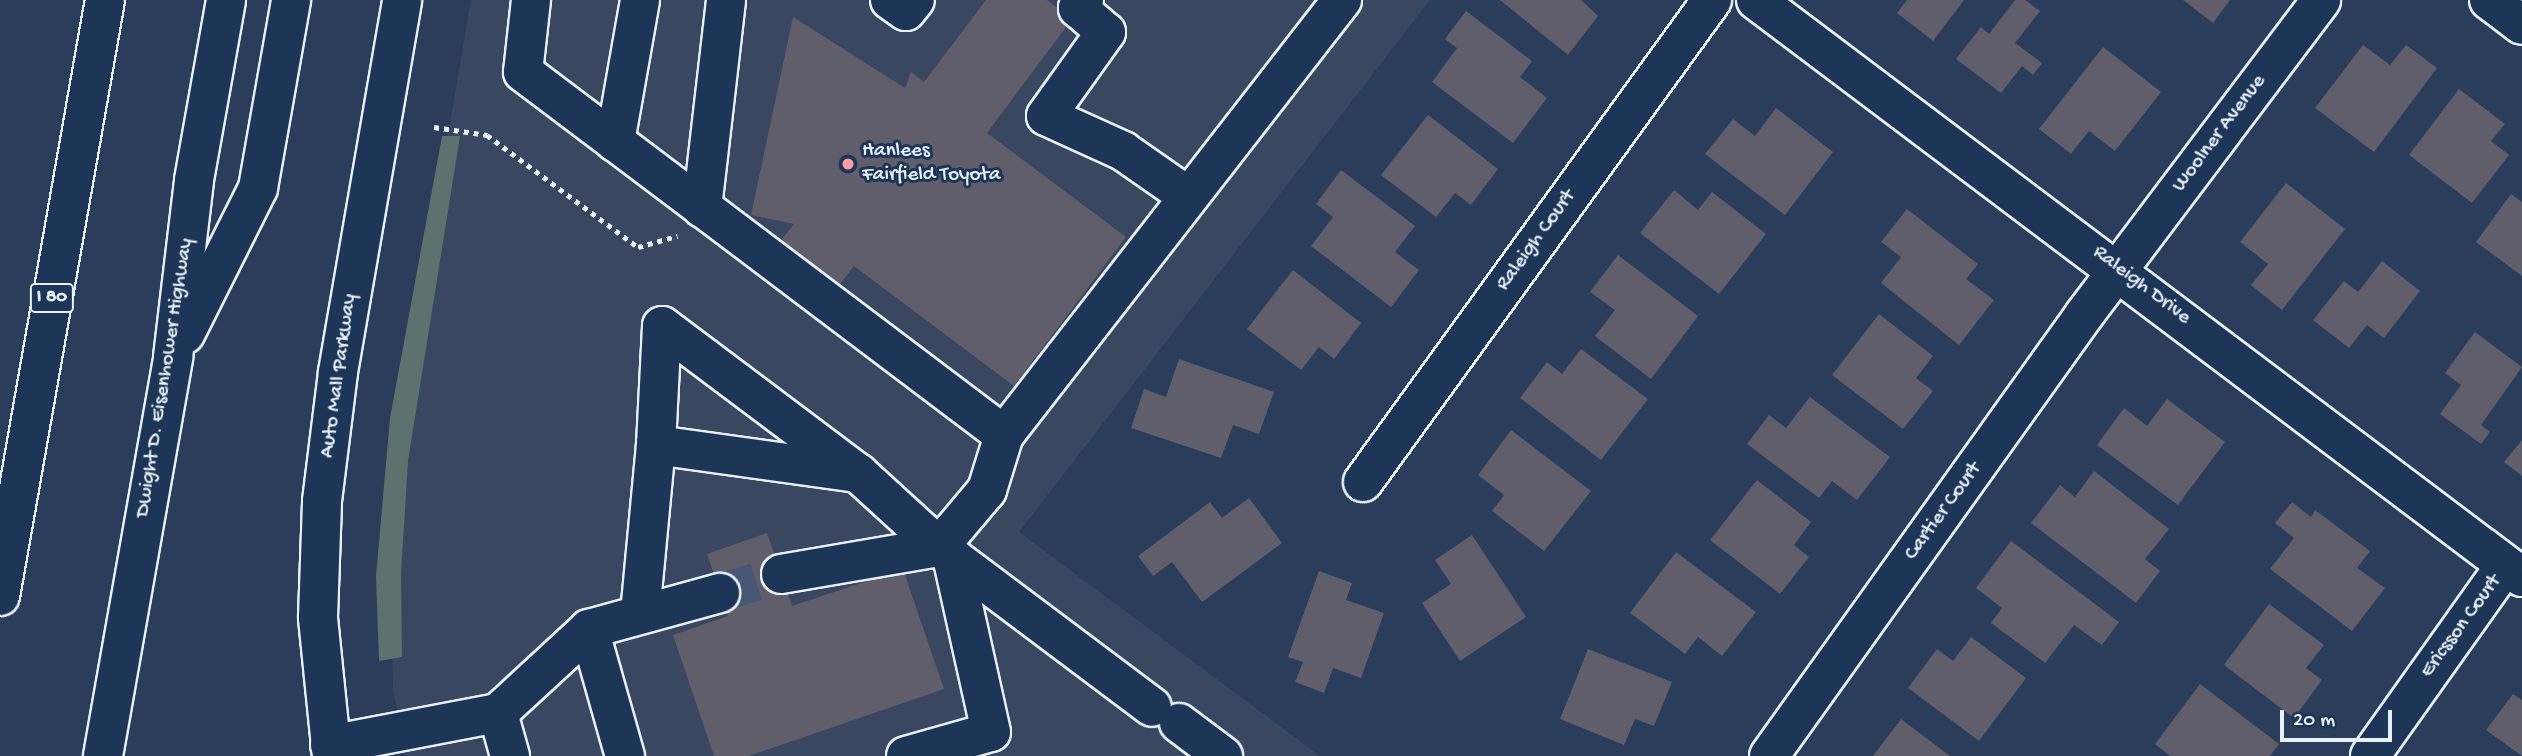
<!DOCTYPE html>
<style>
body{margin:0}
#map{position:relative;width:2522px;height:756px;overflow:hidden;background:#2a3d5b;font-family:"Gochi Hand",sans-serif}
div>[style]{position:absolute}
.built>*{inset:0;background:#3a4760}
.green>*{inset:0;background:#5c726e}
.building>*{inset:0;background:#605e6b}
.minor-tunnel>*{height:38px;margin-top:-19px;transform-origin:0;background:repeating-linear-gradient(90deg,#465873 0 38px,transparent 0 57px)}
.path>*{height:4.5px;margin-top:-2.25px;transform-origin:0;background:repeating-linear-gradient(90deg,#e8f1f8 0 5px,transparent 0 10px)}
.roads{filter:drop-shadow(2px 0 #e8f1f8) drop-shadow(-2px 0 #e8f1f8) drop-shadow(0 2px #e8f1f8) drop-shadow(0 -2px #e8f1f8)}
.minor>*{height:38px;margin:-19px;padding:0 19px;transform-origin:19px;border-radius:19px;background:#1d3557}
.highway>*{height:38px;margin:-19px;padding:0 19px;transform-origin:19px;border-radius:19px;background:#1d3557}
.dots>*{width:19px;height:19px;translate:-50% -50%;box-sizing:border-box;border:4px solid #1d3557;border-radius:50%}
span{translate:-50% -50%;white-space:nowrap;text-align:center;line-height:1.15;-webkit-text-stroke:6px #1d3557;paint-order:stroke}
.shield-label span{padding:2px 5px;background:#1d3557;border:2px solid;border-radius:5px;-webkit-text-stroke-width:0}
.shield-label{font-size:19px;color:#e8f1f8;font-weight:700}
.street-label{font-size:21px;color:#e8f1f8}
.poi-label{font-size:21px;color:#e8f1f8}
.left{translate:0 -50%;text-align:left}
.scale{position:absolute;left:2280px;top:710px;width:112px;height:32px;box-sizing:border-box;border:4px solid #e8f1f8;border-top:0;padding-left:9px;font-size:21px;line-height:24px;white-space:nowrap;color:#e8f1f8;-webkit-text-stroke:5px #1d3557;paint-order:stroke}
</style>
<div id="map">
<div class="built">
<div style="clip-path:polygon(471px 0,1430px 0,1019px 532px,1320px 756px,406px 756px,393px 689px,390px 547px,416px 322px)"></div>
</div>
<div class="green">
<div style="clip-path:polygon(442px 136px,460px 136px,408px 461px,401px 574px,402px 657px,379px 661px,376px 576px,390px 418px)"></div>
</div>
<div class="building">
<div style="clip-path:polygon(986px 0,1047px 0,1072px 19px,987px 133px,1126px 237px,1014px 386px,854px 266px,833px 293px,774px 249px,794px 224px,751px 215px,793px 17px,905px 88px,911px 72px,924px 82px)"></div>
<div style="clip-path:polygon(1500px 0,1581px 0,1598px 16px,1568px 55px)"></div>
<div style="clip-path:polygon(1907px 0,1964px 0,1933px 41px,1897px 13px)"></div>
<div style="clip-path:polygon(2015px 0,2025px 0,2040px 11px,2015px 43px,2042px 63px,2033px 75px,2022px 66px,2001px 93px,1956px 59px,1981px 27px,1989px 34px)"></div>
<div style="clip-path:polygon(2183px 0,2230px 0,2213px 23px)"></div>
<div style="clip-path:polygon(1466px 11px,1532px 61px,1520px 77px,1547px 98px,1513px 143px,1432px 82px,1457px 48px,1445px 39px)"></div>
<div style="clip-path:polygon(2363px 45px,2390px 65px,2406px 45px,2437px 68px,2374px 152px,2315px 108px)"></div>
<div style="clip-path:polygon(2103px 47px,2161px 92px,2115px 151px,2089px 131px,2071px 154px,2039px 129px)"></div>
<div style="clip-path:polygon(2459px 89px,2505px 124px,2491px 141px,2509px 155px,2472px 203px,2409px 155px)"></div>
<div style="clip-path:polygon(1776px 108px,1833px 152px,1785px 215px,1705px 154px,1733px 119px,1755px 136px)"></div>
<div style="clip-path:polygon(1428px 115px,1498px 169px,1471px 205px,1455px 193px,1436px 217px,1381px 175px)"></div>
<div style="clip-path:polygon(1341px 170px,1415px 226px,1395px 252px,1419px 270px,1391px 307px,1311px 246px,1333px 217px,1316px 204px)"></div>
<div style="clip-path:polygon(2286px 183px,2345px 229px,2282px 310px,2251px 285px,2268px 264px,2240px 242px)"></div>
<div style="clip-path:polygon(1674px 190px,1698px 210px,1712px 192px,1766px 234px,1719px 294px,1640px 233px)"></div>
<div style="clip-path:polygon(2511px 194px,2522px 202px,2522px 276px,2476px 242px)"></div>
<div style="clip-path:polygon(1907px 209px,1978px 264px,1966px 279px,1994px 300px,1959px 345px,1881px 283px,1901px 257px,1881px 242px)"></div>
<div style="clip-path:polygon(1618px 255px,1698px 316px,1651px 379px,1595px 336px,1615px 310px,1590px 292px)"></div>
<div style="clip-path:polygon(2382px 261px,2420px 291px,2384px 338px,2367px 325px,2349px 348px,2313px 320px,2344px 281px,2358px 292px)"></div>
<div style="clip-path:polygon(1293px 270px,1361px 323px,1334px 359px,1319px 347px,1301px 370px,1247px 329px)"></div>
<div style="clip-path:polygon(1879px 314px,1933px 356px,1916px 378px,1933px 391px,1903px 429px,1832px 375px)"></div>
<div style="clip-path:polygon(2475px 332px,2522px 367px,2481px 425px,2490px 432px,2481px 444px,2440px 414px,2461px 385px,2445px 373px)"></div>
<div style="clip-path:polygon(1581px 349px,1648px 399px,1601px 460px,1520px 398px,1547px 362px,1562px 374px)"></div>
<div style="clip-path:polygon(1179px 359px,1274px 392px,1259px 434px,1233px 425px,1221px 458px,1131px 428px,1144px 389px,1166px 397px)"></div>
<div style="clip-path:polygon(1810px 397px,1890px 457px,1857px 500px,1832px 481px,1819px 498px,1747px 444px,1769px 415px,1786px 428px)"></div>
<div style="clip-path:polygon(2167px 399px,2225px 442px,2178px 505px,2097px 445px,2124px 408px,2147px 426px)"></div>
<div style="clip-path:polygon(1511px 430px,1591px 491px,1544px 551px,1492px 511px,1504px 495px,1478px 475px)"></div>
<div style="clip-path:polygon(2522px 440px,2522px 476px,2504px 462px)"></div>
<div style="clip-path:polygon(2094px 471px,2169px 529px,2145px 559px,2160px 571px,2136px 603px,2031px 523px,2060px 485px,2075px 497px)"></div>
<div style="clip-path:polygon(1757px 480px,1811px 522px,1794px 545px,1809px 557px,1780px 594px,1710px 540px)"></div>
<div style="clip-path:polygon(1249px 498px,1282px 543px,1202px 602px,1172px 562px,1153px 576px,1138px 556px,1210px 502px,1222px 518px)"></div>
<div style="clip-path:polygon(2292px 502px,2311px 517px,2315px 510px,2370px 551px,2357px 568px,2385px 588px,2352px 631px,2270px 569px,2294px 538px,2275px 523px)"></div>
<div style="clip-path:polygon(767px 533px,792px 606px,903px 569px,944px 689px,749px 756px,714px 756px,673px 635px,728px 616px,707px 554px)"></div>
<div style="clip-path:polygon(1472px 535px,1526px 617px,1460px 661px,1422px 603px,1451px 584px,1435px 560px)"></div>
<div style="clip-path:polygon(2011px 541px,2119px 622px,2102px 645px,2074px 625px,2045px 663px,1991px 623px,2002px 608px,1976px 588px)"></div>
<div style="clip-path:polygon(1676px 552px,1756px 612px,1722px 656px,1698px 637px,1685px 654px,1630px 613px)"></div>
<div style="clip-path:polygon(1319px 571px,1352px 583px,1346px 600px,1384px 613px,1361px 678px,1333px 668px,1324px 693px,1295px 682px,1303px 662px,1288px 657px)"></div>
<div style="clip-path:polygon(2269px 604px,2324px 645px,2306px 668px,2322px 680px,2294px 718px,2224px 665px)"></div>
<div style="clip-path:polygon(1971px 637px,2026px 678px,1979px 741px,1908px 688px,1937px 649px,1953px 661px)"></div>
<div style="clip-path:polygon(1588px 649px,1672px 682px,1654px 726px,1635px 719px,1624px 745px,1560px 719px)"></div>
<div style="clip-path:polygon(2200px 684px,2279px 744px,2270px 756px,2170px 756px,2155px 744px)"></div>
<div style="clip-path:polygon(2513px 694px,2522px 700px,2522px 756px,2486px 730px)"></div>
<div style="clip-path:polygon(1901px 719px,1950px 756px,1873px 756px)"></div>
</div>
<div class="minor-tunnel">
<div style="left:720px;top:593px;width:64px;rotate:-17.3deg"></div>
</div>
<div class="path">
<div style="left:434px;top:127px;width:54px;rotate:8.6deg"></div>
<div style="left:487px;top:135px;width:188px;rotate:36.6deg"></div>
<div style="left:638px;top:247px;width:41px;rotate:-15.8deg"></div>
</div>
<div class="roads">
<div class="minor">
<div style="left:531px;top:0;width:72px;rotate:96.3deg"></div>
<div style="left:523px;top:72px;width:603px;rotate:37.04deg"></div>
<div style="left:1004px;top:435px;width:58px;rotate:107.2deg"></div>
<div style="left:987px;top:490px;width:75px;rotate:130.1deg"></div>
<div style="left:939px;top:547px;width:266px;rotate:36.9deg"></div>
<div style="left:890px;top:0;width:19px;rotate:35deg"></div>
<div style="left:906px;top:11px;width:14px;rotate:-51deg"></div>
<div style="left:1084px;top:0;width:10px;rotate:127deg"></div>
<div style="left:1078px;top:8px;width:37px;rotate:41deg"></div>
<div style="left:1106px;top:32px;width:103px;rotate:125.5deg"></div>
<div style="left:1046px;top:116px;width:85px;rotate:24.4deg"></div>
<div style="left:1123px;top:151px;width:80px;rotate:34.9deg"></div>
<div style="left:1756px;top:0;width:959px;rotate:36.99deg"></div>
<div style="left:2489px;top:0;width:41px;rotate:37.1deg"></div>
<div style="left:615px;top:142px;width:144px;rotate:-80deg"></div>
<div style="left:702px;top:208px;width:209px;rotate:-83.4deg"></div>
<div style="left:662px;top:326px;width:245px;rotate:36.9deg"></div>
<div style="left:858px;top:473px;width:110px;rotate:42.4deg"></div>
<div style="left:1004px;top:435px;width:551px;rotate:-52.15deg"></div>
<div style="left:656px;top:445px;width:119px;rotate:-87.1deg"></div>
<div style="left:1363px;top:482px;width:595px;rotate:-54.09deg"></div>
<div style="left:781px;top:574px;width:160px;rotate:-9.7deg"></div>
<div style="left:640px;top:614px;width:170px;rotate:-84.6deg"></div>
<div style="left:656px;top:445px;width:204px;rotate:7.9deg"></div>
<div style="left:589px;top:629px;width:132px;rotate:74.2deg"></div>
<div style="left:498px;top:713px;width:45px;rotate:74.4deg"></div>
<div style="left:1179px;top:723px;width:55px;rotate:36.9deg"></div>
<div style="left:330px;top:745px;width:171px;rotate:-10.8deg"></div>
<div style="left:498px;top:713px;width:124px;rotate:-42.7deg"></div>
<div style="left:589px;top:629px;width:136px;rotate:-15.4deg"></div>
<div style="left:332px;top:756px;width:140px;rotate:-95.8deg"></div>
<div style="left:318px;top:617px;width:116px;rotate:-88deg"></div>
<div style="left:322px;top:501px;width:130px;rotate:-82.9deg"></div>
<div style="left:338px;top:372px;width:377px;rotate:-80.2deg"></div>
<div style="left:906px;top:756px;width:88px;rotate:-15.8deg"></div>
<div style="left:991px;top:732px;width:180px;rotate:-102.5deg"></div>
<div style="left:1769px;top:756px;width:542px;rotate:-54.46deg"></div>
<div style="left:2084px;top:315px;width:394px;rotate:-53deg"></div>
<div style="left:2370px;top:756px;width:233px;rotate:-54.6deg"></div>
</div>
<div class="highway">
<div style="left:185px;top:334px;width:163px;rotate:-63.4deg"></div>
<div style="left:258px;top:188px;width:191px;rotate:-80deg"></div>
<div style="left:0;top:596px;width:605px;rotate:-80.01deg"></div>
<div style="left:103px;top:756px;width:405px;rotate:-80deg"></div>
<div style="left:173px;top:357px;width:178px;rotate:-83.2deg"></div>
<div style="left:194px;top:180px;width:183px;rotate:-79.9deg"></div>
</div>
</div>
<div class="dots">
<div style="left:848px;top:164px;background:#ff9aa2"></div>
</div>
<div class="shield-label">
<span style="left:52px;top:298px">I 80</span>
</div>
<div class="street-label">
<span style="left:2220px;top:134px;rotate:-53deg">Woolner Avenue</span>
<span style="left:1537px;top:241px;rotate:-54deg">Raleigh Court</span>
<span style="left:2141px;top:286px;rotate:37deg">Raleigh Drive</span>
<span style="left:340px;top:376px;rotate:-82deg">Auto Mall Parkway</span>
<span style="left:166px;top:378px;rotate:-81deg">Dwight D. Eisenhower Highway</span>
<span style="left:1944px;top:512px;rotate:-54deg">Cartier Court</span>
<span style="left:2462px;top:627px;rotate:-54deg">Ericsson Court</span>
</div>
<div class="poi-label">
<span class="left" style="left:862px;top:164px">Hanlees<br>Fairfield Toyota</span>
</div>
<div class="scale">20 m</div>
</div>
